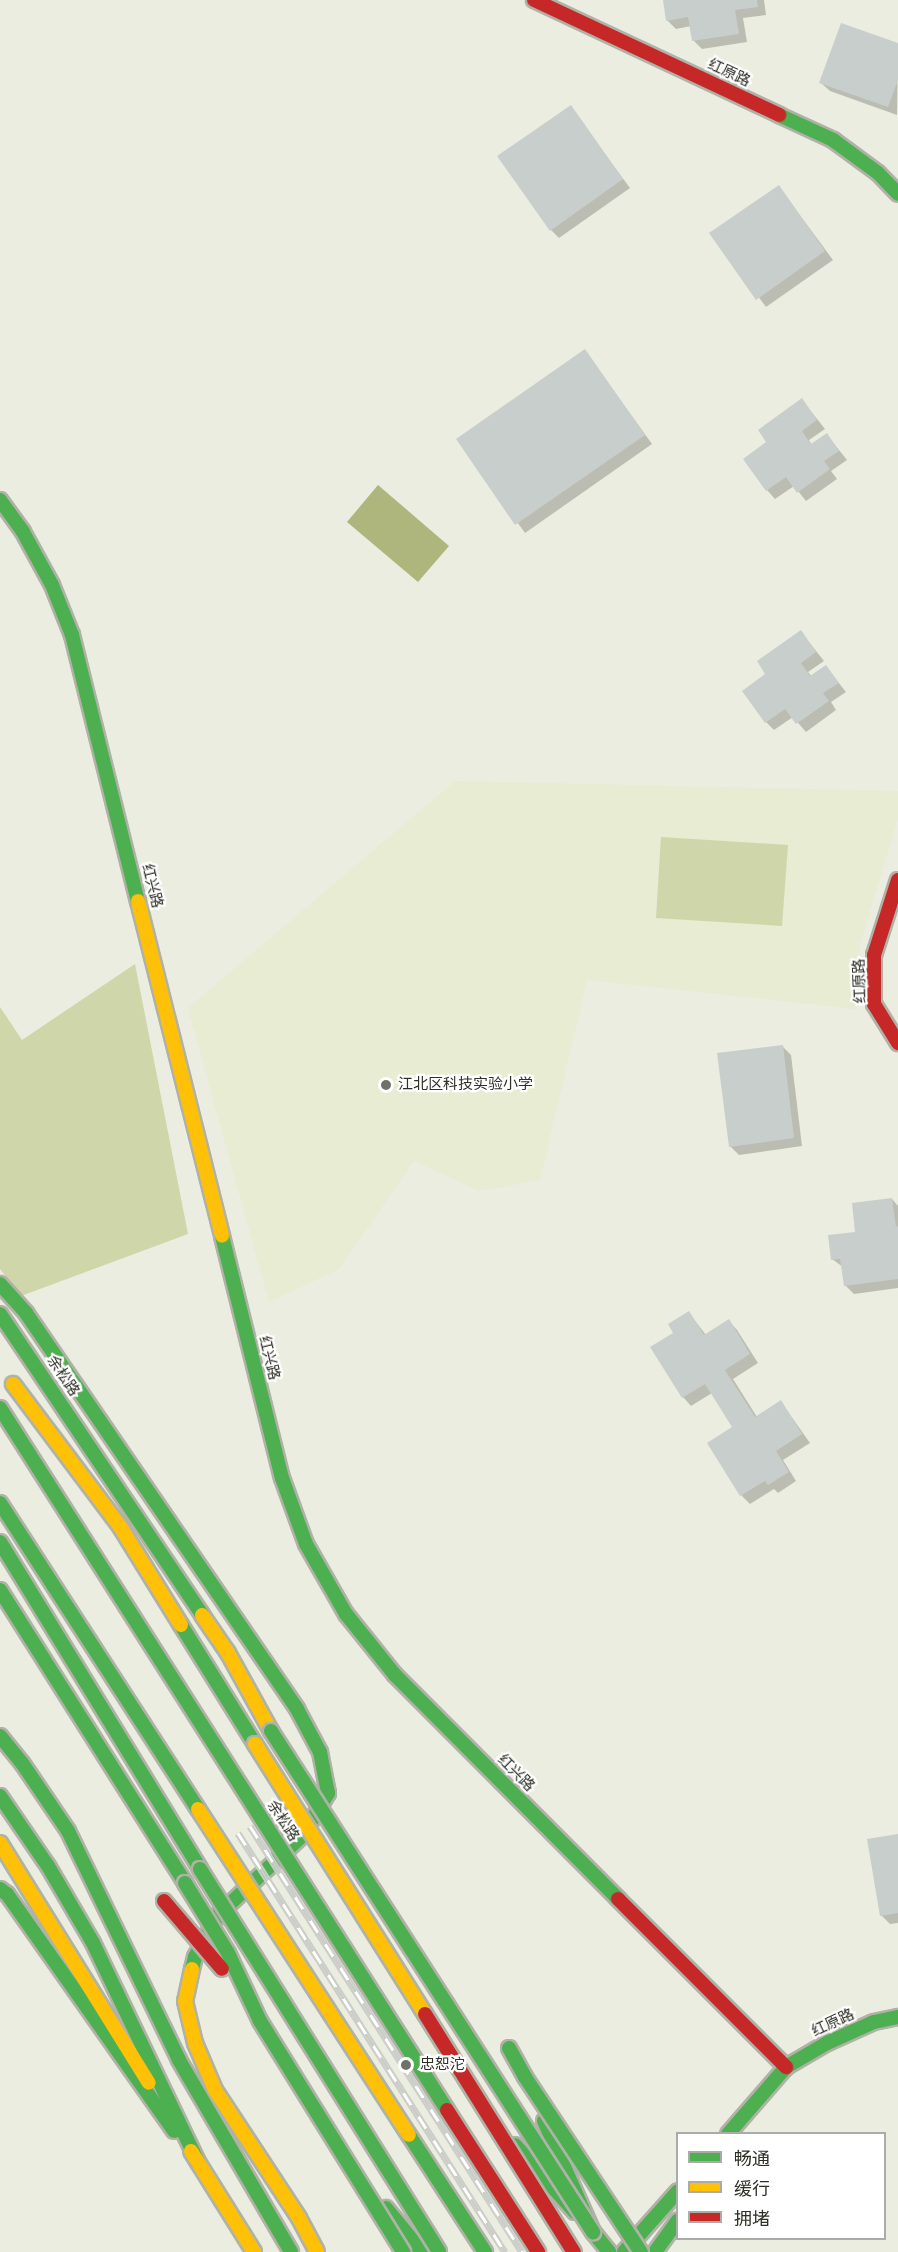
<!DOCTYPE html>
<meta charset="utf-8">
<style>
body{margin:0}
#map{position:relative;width:898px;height:2252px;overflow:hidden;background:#eaeddf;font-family:"Varela Round","Noto Sans SC",sans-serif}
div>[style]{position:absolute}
.built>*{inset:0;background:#e7ecd3}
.green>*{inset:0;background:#cfd6a9}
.water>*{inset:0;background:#aeb67d}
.shadow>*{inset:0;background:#0003}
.building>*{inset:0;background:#c8cecb}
.roads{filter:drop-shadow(2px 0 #b0b2a7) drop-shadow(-2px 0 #b0b2a7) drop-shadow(0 2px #b0b2a7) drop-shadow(0 -2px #b0b2a7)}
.fast>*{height:14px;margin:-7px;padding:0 7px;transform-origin:7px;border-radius:7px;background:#4caf50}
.slow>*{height:14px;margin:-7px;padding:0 7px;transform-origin:7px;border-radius:7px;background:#ffc107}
.jam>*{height:14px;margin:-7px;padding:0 7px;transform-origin:7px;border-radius:7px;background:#c62828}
.rail>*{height:7px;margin-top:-3.5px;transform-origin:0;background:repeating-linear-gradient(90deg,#fff 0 14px,#cbcdc8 0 28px);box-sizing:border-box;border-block:2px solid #cbcdc8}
.bridges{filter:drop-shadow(2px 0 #b0b2a7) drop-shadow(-2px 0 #b0b2a7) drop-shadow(0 2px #b0b2a7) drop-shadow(0 -2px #b0b2a7)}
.fast-bridge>*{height:14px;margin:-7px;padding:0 7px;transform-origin:7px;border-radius:7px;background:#4caf50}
.slow-bridge>*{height:14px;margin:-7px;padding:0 7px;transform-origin:7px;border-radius:7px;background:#ffc107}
.jam-bridge>*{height:14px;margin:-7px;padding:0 7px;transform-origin:7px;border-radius:7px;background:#c62828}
.dots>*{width:16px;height:16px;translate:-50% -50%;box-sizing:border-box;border:3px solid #fff;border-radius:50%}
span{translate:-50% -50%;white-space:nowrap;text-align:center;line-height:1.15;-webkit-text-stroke:4.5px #fff;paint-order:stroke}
.street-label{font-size:15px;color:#2e3026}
.poi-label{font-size:15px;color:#2e3026}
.left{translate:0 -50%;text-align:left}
.legend{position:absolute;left:676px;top:2132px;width:210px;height:108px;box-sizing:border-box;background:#fff;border:2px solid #abaca8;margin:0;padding:8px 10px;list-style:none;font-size:18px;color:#2e3026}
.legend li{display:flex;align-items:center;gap:12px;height:30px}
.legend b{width:30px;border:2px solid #abaca8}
</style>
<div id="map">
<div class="built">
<div style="clip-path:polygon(455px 781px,898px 791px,898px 819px,860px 944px,856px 1009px,587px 980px,540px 1180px,479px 1191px,414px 1161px,339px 1269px,269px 1302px,188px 1008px)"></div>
</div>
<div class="green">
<div style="clip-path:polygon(661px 837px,788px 845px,782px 926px,656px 918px)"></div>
<div style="clip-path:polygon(135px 964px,188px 1234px,21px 1296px,0 1269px,0 1007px,22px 1040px)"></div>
</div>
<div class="water">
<div style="clip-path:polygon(378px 485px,449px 546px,418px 582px,347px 522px)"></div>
</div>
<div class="shadow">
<div style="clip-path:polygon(664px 0,764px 0,766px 15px,743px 18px,747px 42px,702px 49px,693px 40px,691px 26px,676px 29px,667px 20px)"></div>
<div style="clip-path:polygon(898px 44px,897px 115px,830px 91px,821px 83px)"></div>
<div style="clip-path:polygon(570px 107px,630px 188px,559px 238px,551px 230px)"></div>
<div style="clip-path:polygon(779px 187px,833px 260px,766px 307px,712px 234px)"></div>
<div style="clip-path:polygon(585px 351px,652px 444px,525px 533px,458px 440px)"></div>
<div style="clip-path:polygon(802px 400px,825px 429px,809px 440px,812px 445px,827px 435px,847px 460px,831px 471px,837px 479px,806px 501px,794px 486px,775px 499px,767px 490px,768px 443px)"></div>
<div style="clip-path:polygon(801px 632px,824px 661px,808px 672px,812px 677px,826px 667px,846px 692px,831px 702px,836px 710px,806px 732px,793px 717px,774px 730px,766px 722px,767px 674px)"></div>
<div style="clip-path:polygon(782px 1046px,791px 1055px,802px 1146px,739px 1155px,730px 1146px)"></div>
<div style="clip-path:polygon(892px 1199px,898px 1206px,898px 1288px,854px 1294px,845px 1285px,843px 1267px,832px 1259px)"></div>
<div style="clip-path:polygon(689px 1313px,706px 1335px,729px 1321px,737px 1330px,758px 1363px,733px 1379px,757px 1417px,781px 1402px,810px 1443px,783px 1460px,796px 1481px,778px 1493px,774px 1489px,750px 1504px,741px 1495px,709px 1444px,734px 1428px,712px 1393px,691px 1406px,683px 1397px,675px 1333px)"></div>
<div style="clip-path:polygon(898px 1836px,898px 1923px,890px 1924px,881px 1915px)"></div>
</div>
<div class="building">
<div style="clip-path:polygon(663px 0,757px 0,758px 7px,735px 10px,739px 34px,692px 41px,688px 17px,666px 21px)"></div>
<div style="clip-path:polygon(841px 23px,898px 43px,898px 80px,888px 107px,819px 83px)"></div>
<div style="clip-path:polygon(571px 105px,623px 179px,550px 231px,497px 156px)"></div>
<div style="clip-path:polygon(779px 185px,825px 251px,756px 300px,709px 233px)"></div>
<div style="clip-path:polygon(585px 349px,645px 435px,515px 525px,456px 439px)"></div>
<div style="clip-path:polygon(802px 398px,817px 420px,802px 431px,811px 444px,827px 433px,839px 451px,824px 461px,830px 469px,797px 493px,786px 477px,766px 491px,743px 459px,766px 442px,758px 430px)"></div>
<div style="clip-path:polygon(801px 630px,816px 652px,801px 663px,810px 676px,826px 665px,839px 683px,823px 693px,829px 701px,796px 724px,785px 709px,765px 723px,742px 691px,765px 674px,757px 661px)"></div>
<div style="clip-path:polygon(783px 1045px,794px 1138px,729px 1147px,717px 1053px)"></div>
<div style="clip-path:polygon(892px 1198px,896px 1227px,898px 1226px,898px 1279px,844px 1286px,840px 1259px,831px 1260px,828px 1235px,855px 1232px,852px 1203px)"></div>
<div style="clip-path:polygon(689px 1311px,704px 1335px,729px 1319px,750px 1354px,725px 1370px,755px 1417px,781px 1400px,802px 1434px,776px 1451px,789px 1472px,768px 1485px,765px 1481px,740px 1496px,707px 1443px,732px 1427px,705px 1384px,682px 1398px,650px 1347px,673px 1333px,668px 1324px)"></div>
<div style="clip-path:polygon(898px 1834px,898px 1913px,880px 1916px,867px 1839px)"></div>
</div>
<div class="roads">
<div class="fast">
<div style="left:779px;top:115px;width:60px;rotate:24.8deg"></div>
<div style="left:833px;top:140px;width:56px;rotate:36.3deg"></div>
<div style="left:878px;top:173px;width:29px;rotate:46deg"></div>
<div style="left:0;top:500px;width:39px;rotate:54deg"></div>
<div style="left:23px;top:532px;width:60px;rotate:61.3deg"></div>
<div style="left:52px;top:585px;width:54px;rotate:68.2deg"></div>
<div style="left:72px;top:635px;width:274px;rotate:76.1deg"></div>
<div style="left:222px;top:1236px;width:249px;rotate:76.1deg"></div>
<div style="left:282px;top:1478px;width:70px;rotate:70deg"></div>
<div style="left:306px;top:1544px;width:81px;rotate:60.3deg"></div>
<div style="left:346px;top:1614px;width:78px;rotate:51.2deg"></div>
<div style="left:395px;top:1675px;width:316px;rotate:45.1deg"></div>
<div style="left:0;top:1284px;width:39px;rotate:48deg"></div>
<div style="left:26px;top:1313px;width:480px;rotate:55.6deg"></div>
<div style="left:297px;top:1709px;width:49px;rotate:61.9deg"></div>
<div style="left:320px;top:1752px;width:42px;rotate:79deg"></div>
<div style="left:328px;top:1793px;width:49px;rotate:120.8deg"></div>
<div style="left:303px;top:1835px;width:117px;rotate:136.7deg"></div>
<div style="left:218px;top:1915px;width:48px;rotate:118.7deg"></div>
<div style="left:195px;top:1957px;width:12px;rotate:104deg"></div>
<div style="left:0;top:1314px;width:362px;rotate:56.1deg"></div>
<div style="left:0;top:1542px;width:383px;rotate:58.5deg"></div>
<div style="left:0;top:1590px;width:347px;rotate:57.7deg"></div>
<div style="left:181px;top:1625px;width:140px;rotate:58.1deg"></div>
<div style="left:0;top:1736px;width:35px;rotate:51deg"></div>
<div style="left:22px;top:1763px;width:82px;rotate:55.9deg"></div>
<div style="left:68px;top:1831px;width:254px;rotate:64.1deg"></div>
<div style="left:179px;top:2060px;width:222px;rotate:59.7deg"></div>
<div style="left:0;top:1796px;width:85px;rotate:55.6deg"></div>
<div style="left:48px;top:1866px;width:89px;rotate:59.7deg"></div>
<div style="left:93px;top:1943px;width:243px;rotate:64.4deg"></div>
<div style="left:0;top:1889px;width:9px;rotate:36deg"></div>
<div style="left:7px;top:1894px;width:290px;rotate:54.8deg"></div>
<div style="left:544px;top:2121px;width:121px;rotate:66.2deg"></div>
<div style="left:593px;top:2232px;width:26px;rotate:51deg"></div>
<div style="left:728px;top:2134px;width:89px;rotate:-49.1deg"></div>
<div style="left:786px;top:2067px;width:48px;rotate:-30.3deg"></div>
<div style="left:827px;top:2043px;width:51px;rotate:-24.1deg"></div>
<div style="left:874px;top:2022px;width:25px;rotate:-12deg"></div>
<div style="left:515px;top:2145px;width:90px;rotate:48.2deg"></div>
<div style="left:386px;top:2208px;width:57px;rotate:50.7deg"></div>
<div style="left:624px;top:2252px;width:81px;rotate:-48.5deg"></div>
<div style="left:655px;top:2252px;width:39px;rotate:-54deg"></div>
</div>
<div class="slow">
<div style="left:138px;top:901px;width:345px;rotate:75.9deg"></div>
<div style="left:13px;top:1384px;width:180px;rotate:53.1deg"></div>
<div style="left:121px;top:1528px;width:114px;rotate:58.3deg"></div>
<div style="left:202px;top:1615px;width:46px;rotate:55.6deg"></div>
<div style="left:228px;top:1653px;width:89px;rotate:61.1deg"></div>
<div style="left:0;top:1843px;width:282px;rotate:58.2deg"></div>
<div style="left:192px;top:1969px;width:33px;rotate:102deg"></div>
<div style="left:185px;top:2001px;width:43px;rotate:76.6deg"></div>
<div style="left:195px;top:2043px;width:51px;rotate:66.9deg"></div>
<div style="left:215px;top:2090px;width:153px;rotate:56.7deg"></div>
<div style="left:299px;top:2218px;width:38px;rotate:62deg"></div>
<div style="left:191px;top:2151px;width:119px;rotate:58deg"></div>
</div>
<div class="jam">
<div style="left:534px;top:0;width:271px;rotate:25.1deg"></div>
<div style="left:898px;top:880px;width:79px;rotate:107.7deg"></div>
<div style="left:874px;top:955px;width:49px;rotate:90deg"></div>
<div style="left:874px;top:1004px;width:46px;rotate:58.4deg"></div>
<div style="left:618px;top:1899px;width:238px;rotate:45deg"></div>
</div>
</div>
<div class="rail">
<div style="left:250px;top:1826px;width:505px;rotate:57.44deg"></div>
<div style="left:238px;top:1833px;width:497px;rotate:57.5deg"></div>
</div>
<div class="bridges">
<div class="fast-bridge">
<div style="left:0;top:1408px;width:832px;rotate:57.51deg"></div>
<div style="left:0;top:1503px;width:364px;rotate:57.1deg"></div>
<div style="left:271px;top:1731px;width:596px;rotate:57.27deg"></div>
<div style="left:200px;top:1869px;width:451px;rotate:58deg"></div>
<div style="left:185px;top:1883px;width:82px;rotate:58.4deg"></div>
<div style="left:228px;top:1953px;width:75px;rotate:64.8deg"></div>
<div style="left:260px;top:2021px;width:272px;rotate:58.2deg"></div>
<div style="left:509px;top:2048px;width:33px;rotate:61deg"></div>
<div style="left:525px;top:2077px;width:210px;rotate:56.5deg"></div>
<div style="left:409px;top:2135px;width:140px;rotate:57deg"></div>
</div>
<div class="slow-bridge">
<div style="left:255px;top:1744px;width:319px;rotate:57.8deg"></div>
<div style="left:198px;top:1809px;width:388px;rotate:57.1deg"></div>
</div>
<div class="jam-bridge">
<div style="left:164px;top:1901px;width:89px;rotate:49.5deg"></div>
<div style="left:425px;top:2014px;width:281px;rotate:58deg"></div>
<div style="left:447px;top:2110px;width:169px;rotate:57.3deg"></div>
</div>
</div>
<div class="dots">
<div style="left:386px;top:1085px;background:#707267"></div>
<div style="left:406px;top:2065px;background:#707267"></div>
</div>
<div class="street-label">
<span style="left:729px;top:73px;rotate:25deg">红原路</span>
<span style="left:152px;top:886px;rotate:76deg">红兴路</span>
<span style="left:860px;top:981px;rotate:-92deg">红原路</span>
<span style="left:269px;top:1358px;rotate:76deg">红兴路</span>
<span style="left:63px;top:1376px;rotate:56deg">余松路</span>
<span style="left:516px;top:1773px;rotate:45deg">红兴路</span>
<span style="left:283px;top:1821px;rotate:57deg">余松路</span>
<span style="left:833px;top:2023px;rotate:-25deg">红原路</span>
</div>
<div class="poi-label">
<span class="left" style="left:398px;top:1085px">江北区科技实验小学</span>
<span class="left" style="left:420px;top:2065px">忠恕沱</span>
</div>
<ul class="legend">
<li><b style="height:8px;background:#4caf50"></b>畅通</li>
<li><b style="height:8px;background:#ffc107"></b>缓行</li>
<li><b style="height:8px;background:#c62828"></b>拥堵</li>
</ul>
</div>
